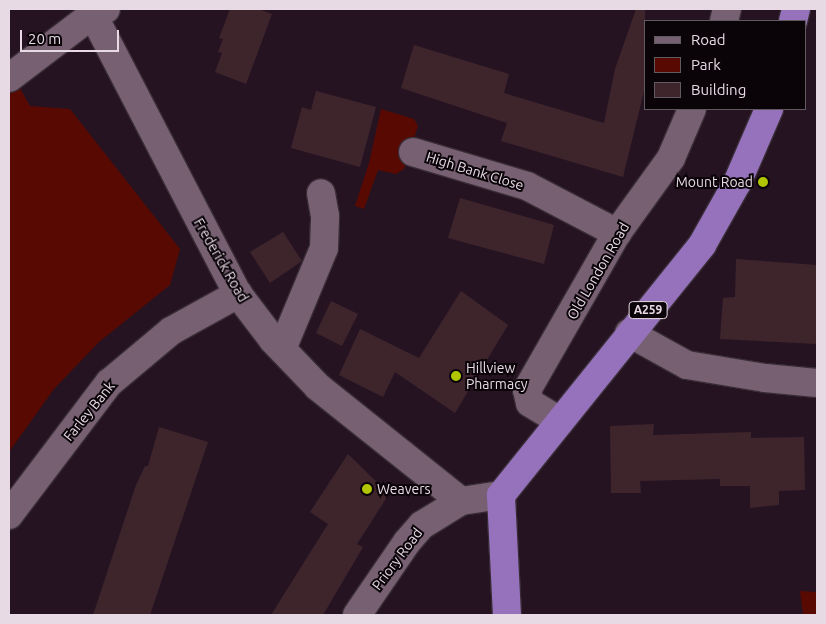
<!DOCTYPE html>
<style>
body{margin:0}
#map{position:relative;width:826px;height:624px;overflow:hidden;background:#261322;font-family:Ubuntu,sans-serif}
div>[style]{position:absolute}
.green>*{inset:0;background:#580a02}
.building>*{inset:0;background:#3e252c}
.roads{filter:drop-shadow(1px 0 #392d37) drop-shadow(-1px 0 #392d37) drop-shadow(0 1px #392d37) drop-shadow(0 -1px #392d37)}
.minor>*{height:28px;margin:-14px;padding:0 14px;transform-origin:14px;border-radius:14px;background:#776072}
.highway>*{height:28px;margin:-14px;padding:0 14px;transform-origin:14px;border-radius:14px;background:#9572bb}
.dots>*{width:14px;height:14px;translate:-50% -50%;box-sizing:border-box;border:2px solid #0a0409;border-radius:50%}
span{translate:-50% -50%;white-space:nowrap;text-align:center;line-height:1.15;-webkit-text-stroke:4px #0a0409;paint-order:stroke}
.shield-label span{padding:1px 4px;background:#0a0409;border:1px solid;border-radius:4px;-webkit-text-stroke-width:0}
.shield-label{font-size:12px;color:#e7dae4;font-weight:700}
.street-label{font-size:14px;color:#e7dae4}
.poi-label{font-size:14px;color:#e7dae4}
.right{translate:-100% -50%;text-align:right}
.left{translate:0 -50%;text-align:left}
.frame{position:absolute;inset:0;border:10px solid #e7dae4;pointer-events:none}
.legend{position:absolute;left:644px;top:20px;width:162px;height:90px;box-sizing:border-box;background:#0a0409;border:1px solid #625a61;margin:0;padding:6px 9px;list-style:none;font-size:15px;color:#e7dae4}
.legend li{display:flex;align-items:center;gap:10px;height:25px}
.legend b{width:25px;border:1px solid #625a61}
.scale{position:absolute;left:20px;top:30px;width:99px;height:22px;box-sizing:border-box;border:2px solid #e7dae4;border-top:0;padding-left:6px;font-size:15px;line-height:18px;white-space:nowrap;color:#e7dae4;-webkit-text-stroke:4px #0a0409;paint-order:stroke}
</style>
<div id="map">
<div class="green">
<div style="clip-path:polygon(9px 69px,30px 106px,70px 109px,180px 249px,170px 285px,99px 342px,54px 389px,9px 452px)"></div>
<div style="clip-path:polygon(381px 109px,414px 119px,418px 126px,404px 169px,396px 174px,378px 170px,364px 209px,355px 206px,369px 163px)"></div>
<div style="clip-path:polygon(800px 591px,817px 592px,817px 615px,803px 615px)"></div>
</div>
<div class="building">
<div style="clip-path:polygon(230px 9px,258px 9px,272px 14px,246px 84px,215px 72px,222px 53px,218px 52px,223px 39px,219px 38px)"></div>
<div style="clip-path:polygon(636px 9px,645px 9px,645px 87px,623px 177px,501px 141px,507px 123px,401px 88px,414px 45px,509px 74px,504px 93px,604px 123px,615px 69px)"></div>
<div style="clip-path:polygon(316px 91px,376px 107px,360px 167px,291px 148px,302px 107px,311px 110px)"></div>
<div style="clip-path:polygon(460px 198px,554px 225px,544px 264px,448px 238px)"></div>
<div style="clip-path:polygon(283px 232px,302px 261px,270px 283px,250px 252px)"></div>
<div style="clip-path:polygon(736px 259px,817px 265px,817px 344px,720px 339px,723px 298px,735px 297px)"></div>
<div style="clip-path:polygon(461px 291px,508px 325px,455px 413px,395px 372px,383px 397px,339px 375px,360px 329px,419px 358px)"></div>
<div style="clip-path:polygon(331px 301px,358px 314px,342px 346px,316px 333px)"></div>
<div style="clip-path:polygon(654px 424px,653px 435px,751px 432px,751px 438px,804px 437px,805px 490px,779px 491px,779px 505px,750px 508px,750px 486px,720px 486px,720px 479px,640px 481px,641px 493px,611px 493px,610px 426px)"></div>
<div style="clip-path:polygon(159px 427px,208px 442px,150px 615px,93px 615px,136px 485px,145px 466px,148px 466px)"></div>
<div style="clip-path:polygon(348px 454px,389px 494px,357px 544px,363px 547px,323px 615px,271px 615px,328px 524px,310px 512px)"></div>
</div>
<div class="roads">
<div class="minor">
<div style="left:90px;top:9px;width:321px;rotate:62.6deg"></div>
<div style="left:238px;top:294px;width:58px;rotate:52.7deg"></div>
<div style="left:273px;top:340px;width:65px;rotate:46.2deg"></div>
<div style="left:318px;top:387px;width:183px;rotate:38.6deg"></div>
<div style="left:724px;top:21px;width:12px;rotate:-76deg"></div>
<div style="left:9px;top:78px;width:104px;rotate:-37.2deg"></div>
<div style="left:92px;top:15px;width:15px;rotate:-23deg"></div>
<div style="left:413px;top:152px;width:119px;rotate:16.6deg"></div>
<div style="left:527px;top:186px;width:102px;rotate:27.6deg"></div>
<div style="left:629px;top:333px;width:66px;rotate:28.9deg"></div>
<div style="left:687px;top:365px;width:79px;rotate:9.5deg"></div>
<div style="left:765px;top:378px;width:52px;rotate:5.5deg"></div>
<div style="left:282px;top:349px;width:109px;rotate:-67.4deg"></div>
<div style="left:324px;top:248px;width:32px;rotate:-88deg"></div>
<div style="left:325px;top:216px;width:23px;rotate:-100deg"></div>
<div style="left:560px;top:421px;width:35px;rotate:-149deg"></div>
<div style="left:530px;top:403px;width:13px;rotate:-103deg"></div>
<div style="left:527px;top:390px;width:181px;rotate:-60.2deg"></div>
<div style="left:617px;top:233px;width:92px;rotate:-54.2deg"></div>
<div style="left:671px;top:158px;width:53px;rotate:-66.8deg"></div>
<div style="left:9px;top:515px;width:166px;rotate:-52.9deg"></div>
<div style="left:109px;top:383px;width:81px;rotate:-40deg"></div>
<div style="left:171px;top:331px;width:77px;rotate:-28.9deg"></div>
<div style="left:357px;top:615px;width:88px;rotate:-55.6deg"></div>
<div style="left:407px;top:542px;width:23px;rotate:-49deg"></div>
<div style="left:422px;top:525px;width:46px;rotate:-31.6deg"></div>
<div style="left:461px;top:501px;width:40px;rotate:-8.5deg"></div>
</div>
<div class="highway">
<div style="left:793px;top:21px;width:12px;rotate:-76deg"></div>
<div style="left:507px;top:615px;width:120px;rotate:-92.9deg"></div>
<div style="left:501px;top:495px;width:321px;rotate:-51.2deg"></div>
<div style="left:702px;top:245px;width:71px;rotate:-60.6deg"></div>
<div style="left:737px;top:183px;width:81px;rotate:-66.6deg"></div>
</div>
</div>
<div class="dots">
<div style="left:763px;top:182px;background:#b1c500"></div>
<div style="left:456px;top:376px;background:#b1c500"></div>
<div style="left:367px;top:489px;background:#b1c500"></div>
</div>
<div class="shield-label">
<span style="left:648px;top:310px">A259</span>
</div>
<div class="street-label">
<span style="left:475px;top:171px;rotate:17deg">High Bank Close</span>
<span style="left:221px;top:260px;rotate:60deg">Frederick Road</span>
<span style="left:598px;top:271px;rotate:-60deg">Old London Road</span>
<span style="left:89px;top:411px;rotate:-51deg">Farley Bank</span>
<span style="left:397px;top:559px;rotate:-53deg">Priory Road</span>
</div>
<div class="poi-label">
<span class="right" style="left:753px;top:182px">Mount Road</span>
<span class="left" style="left:466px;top:376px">Hillview<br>Pharmacy</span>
<span class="left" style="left:377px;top:489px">Weavers</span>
</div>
<div class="frame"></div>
<ul class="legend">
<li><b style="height:6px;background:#776072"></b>Road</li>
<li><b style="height:14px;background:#580a02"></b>Park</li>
<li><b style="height:14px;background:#3e252c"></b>Building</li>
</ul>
<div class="scale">20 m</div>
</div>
